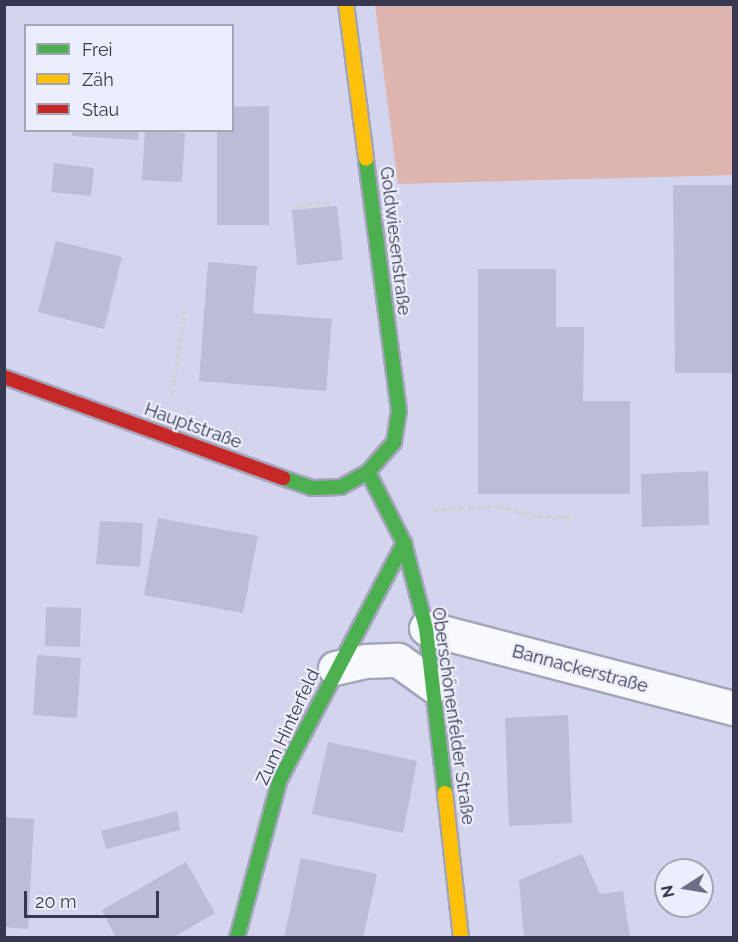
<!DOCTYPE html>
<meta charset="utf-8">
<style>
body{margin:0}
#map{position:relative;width:738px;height:942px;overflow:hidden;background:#d3d4ee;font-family:Raleway,sans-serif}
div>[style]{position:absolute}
.green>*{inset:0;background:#ddb4ae}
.building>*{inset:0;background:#bbbcd5}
.path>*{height:4px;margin-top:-2px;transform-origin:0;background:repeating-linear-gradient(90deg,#d1d1da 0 6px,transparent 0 9px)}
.roads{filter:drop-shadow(2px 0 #a4a5ba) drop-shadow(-2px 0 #a4a5ba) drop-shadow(0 2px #a4a5ba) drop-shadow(0 -2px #a4a5ba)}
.street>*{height:33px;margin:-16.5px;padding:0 16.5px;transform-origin:16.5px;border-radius:16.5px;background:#f8f9fc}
.fast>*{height:14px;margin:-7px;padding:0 7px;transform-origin:7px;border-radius:7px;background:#4caf50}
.slow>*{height:14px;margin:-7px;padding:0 7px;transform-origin:7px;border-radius:7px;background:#ffc107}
.jam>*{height:14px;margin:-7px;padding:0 7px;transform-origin:7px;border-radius:7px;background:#c62828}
span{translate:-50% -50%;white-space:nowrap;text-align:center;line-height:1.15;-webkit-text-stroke:4.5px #edeefb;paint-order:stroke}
.street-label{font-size:18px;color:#373850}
.frame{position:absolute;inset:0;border:6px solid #373850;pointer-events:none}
.legend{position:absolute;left:24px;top:24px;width:210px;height:108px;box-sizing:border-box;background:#edeefb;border:2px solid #a4a5b7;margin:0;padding:8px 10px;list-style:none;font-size:18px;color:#373850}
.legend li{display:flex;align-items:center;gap:12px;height:30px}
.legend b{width:30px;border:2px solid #a4a5b7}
.north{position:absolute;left:654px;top:858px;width:60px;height:60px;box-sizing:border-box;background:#edeefb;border:2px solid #a4a5b7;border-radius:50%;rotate:258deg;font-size:16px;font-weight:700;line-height:24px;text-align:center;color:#373850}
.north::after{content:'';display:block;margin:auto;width:21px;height:27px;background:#6e6f87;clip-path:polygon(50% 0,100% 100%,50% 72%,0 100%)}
.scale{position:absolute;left:24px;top:891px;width:135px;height:27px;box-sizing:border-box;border:3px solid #373850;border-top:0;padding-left:8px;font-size:18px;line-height:21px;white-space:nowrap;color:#373850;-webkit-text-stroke:4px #edeefb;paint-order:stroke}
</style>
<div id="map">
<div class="green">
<div style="clip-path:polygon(375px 5px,733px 5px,733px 175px,398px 184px)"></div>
</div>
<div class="building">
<div style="clip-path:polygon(269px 106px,269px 225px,217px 225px,217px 130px,232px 130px,232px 107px)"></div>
<div style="clip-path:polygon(72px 130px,139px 130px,138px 140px,72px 136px)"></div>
<div style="clip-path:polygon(145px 130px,185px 133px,182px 182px,142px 180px)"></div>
<div style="clip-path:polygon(54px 163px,94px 168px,91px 196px,51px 192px)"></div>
<div style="clip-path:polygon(673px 185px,734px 185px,734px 373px,675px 373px)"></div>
<div style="clip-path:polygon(337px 206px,343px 260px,297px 265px,292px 210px)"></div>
<div style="clip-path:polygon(56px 241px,122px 257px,104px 329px,38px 312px)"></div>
<div style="clip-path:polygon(208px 262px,257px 266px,253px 313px,332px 319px,326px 391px,199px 381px)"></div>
<div style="clip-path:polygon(478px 269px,556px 269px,556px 327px,584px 327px,583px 401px,630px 401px,630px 494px,478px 494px)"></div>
<div style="clip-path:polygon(708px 471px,709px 525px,642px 527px,641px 474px)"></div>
<div style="clip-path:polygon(158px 518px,258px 536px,243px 613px,144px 595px)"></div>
<div style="clip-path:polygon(100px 521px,143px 523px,140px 567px,96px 564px)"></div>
<div style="clip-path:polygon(46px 607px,81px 608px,80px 647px,45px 646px)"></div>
<div style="clip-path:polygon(37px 655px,81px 658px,77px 718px,33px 715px)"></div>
<div style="clip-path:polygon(568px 715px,572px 823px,509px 826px,505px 718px)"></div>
<div style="clip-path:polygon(328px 742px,417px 761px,403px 833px,312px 814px)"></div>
<div style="clip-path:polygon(177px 811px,180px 830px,106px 849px,101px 831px)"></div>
<div style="clip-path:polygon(4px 817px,34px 819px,28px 929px,4px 927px)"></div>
<div style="clip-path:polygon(582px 854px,600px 894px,623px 891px,630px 938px,524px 938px,519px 880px)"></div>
<div style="clip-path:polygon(301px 858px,377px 874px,363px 938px,284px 938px)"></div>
<div style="clip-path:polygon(186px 862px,215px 913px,172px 938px,116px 938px,102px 910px)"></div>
</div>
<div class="path">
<div style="left:297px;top:207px;width:35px;rotate:-8deg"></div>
<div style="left:172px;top:395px;width:84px;rotate:-81.1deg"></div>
<div style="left:432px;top:511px;width:65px;rotate:-4.4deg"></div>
<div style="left:497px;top:506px;width:41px;rotate:15.4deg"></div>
<div style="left:537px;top:517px;width:37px"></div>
</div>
<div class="roads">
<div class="street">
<div style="left:426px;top:628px;width:318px;rotate:14.6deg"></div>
<div style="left:335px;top:668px;width:31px;rotate:-13deg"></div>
<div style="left:365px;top:661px;width:33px;rotate:-2deg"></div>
<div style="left:398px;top:660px;width:44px;rotate:35.8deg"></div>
</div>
<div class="fast">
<div style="left:368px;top:472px;width:80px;rotate:63.1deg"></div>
<div style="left:404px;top:543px;width:88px;rotate:75.5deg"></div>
<div style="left:426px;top:628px;width:166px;rotate:83.4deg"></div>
<div style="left:283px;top:478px;width:31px;rotate:19deg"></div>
<div style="left:312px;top:488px;width:29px;rotate:-2deg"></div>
<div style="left:341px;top:487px;width:31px;rotate:-29deg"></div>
<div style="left:368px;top:472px;width:40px;rotate:-49deg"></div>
<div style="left:394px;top:442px;width:31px;rotate:-81deg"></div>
<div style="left:399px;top:411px;width:254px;rotate:-97.5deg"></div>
<div style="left:237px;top:938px;width:165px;rotate:-74.9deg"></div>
<div style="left:280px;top:779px;width:267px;rotate:-62.3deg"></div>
</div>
<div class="slow">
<div style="left:346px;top:4px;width:156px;rotate:82.6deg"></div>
<div style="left:445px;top:793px;width:146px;rotate:83.7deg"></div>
</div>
<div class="jam">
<div style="left:4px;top:377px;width:297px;rotate:19.9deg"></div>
</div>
</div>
<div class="street-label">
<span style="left:395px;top:241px;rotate:83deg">Goldwiesenstraße</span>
<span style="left:193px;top:426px;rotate:20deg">Hauptstraße</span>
<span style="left:580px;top:669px;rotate:15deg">Bannackerstraße</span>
<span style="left:453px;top:716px;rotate:82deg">Oberschönenfelder Straße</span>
<span style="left:288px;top:727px;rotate:-65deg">Zum Hinterfeld</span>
</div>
<div class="frame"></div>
<ul class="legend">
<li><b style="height:8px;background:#4caf50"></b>Frei</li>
<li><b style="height:8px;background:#ffc107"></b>Zäh</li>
<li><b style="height:8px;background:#c62828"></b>Stau</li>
</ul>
<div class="north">N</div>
<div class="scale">20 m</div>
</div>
